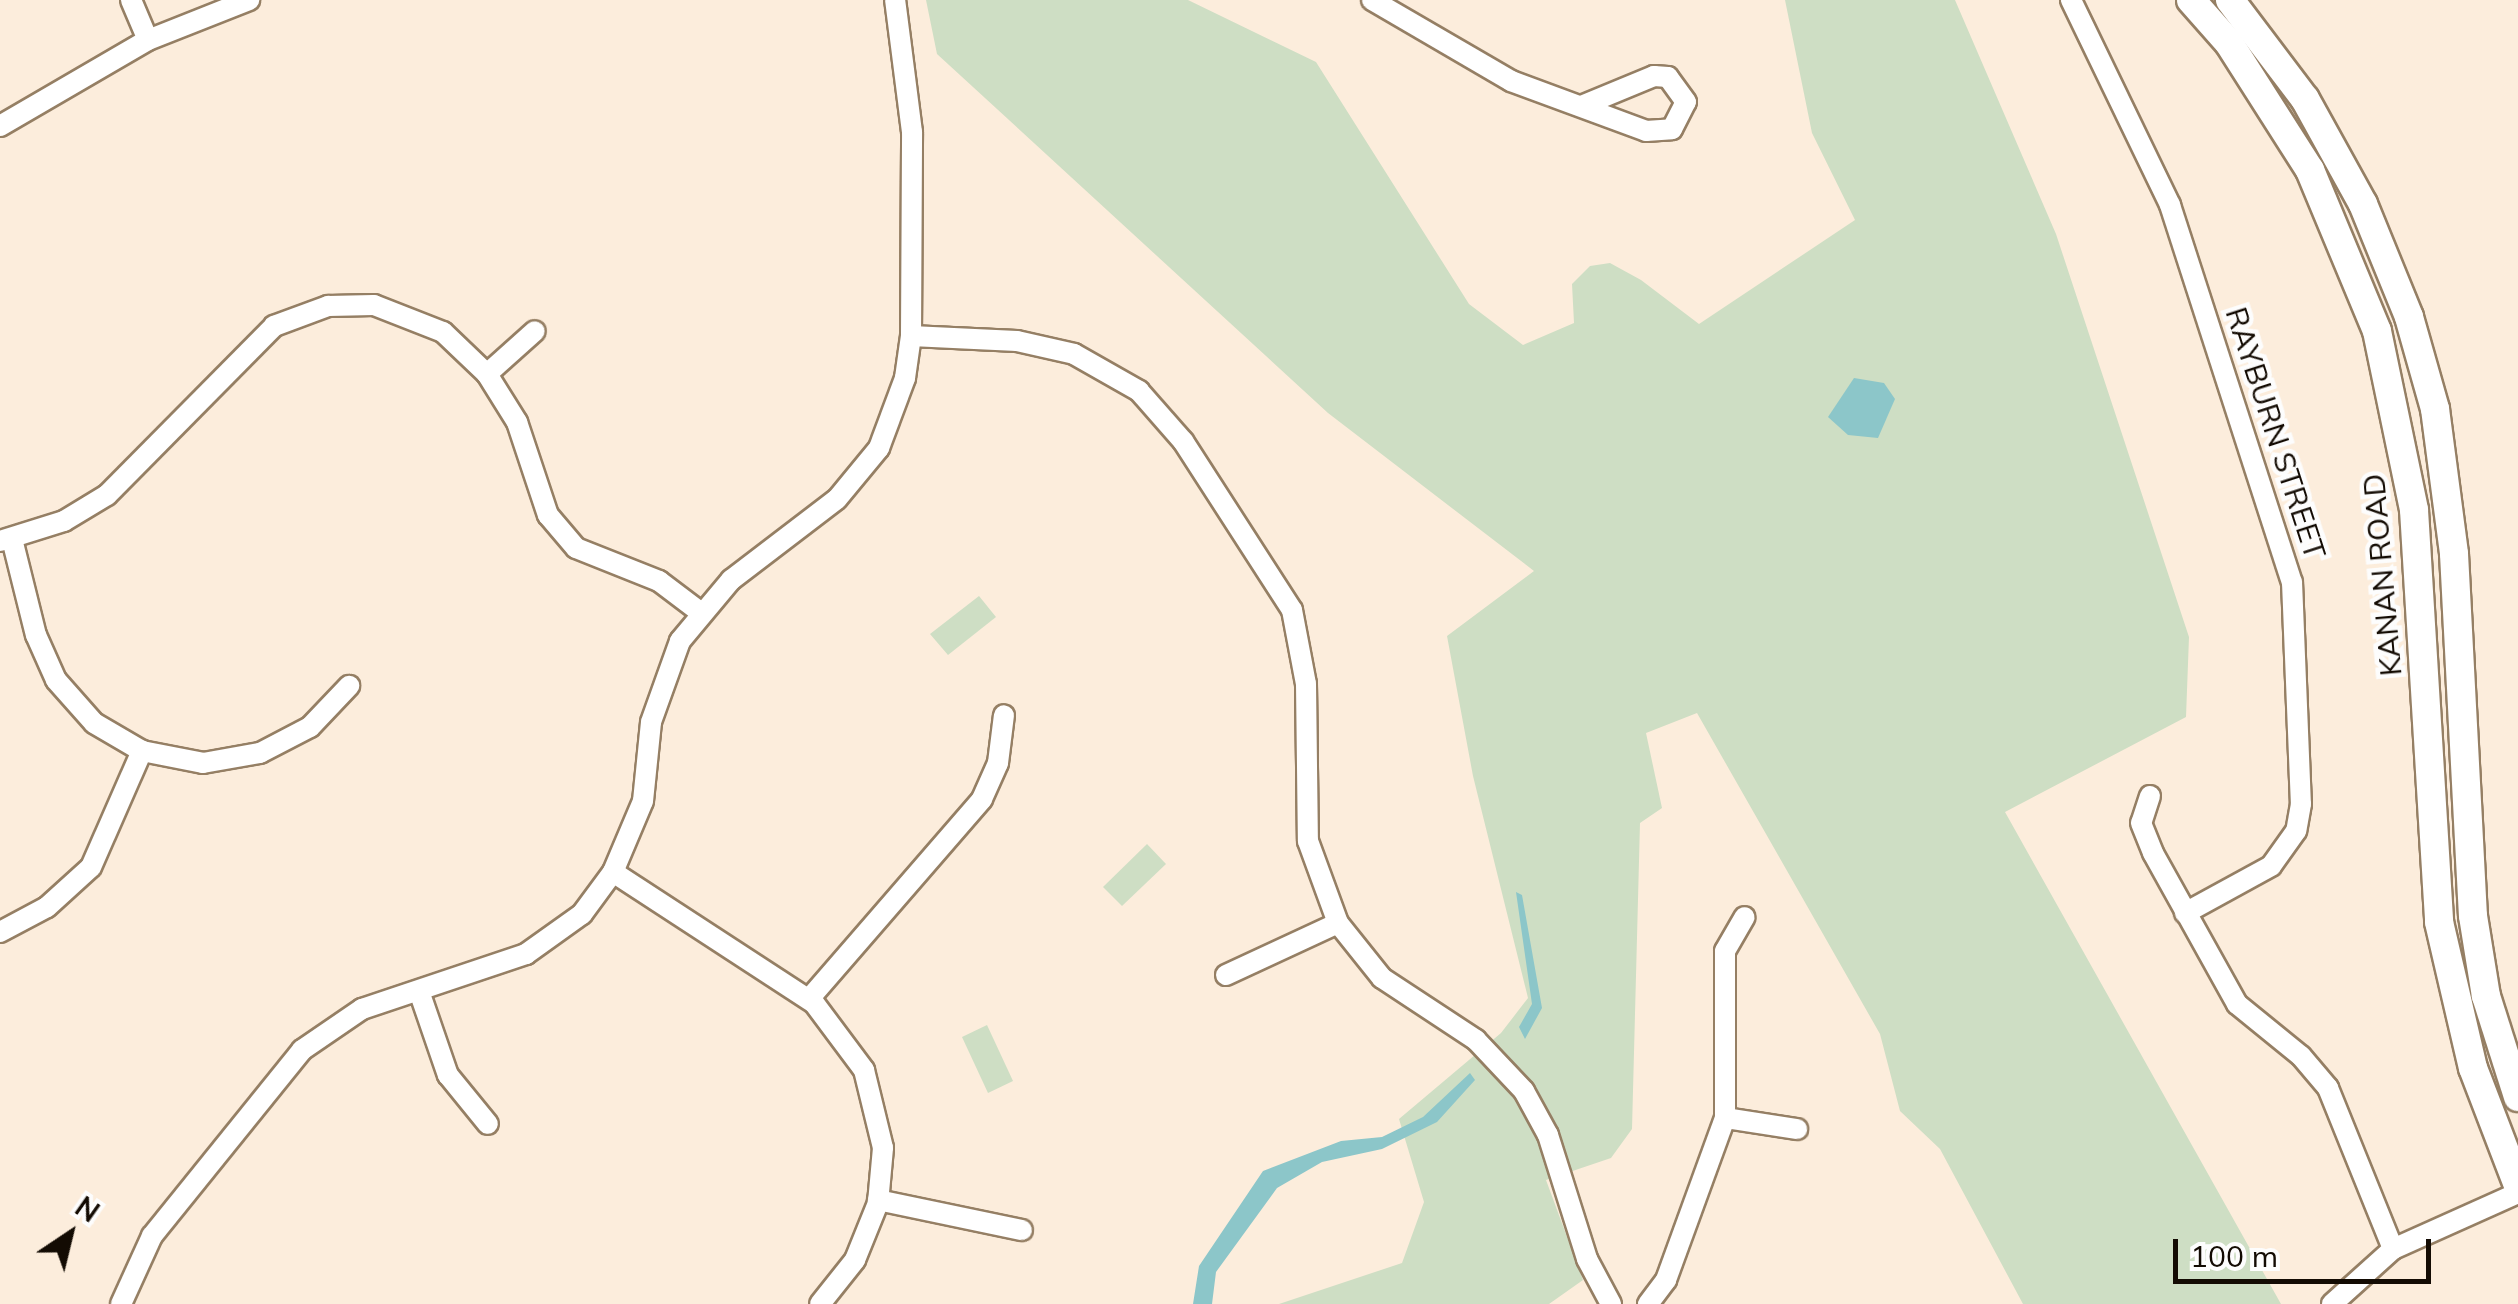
<!DOCTYPE html>
<style>
body{margin:0}
#map{position:relative;width:2518px;height:1304px;overflow:hidden;background:#fceddc;font-family:Mulish,sans-serif}
div>[style]{position:absolute}
.green>*{inset:0;background:#cedec4}
.water>*{inset:0;background:#8cc6c9}
.roads{filter:drop-shadow(2px 0 #957f64) drop-shadow(-2px 0 #957f64) drop-shadow(0 2px #957f64) drop-shadow(0 -2px #957f64)}
.minor>*{height:20px;margin:-10px;padding:0 10px;transform-origin:10px;border-radius:10px;background:#fff}
.secondary>*{height:28px;margin:-14px;padding:0 14px;transform-origin:14px;border-radius:14px;background:#fff}
span{translate:-50% -50%;white-space:nowrap;text-align:center;line-height:1.15;-webkit-text-stroke:9px #fdfdfd;paint-order:stroke}
.street-label{font-size:30px;color:#130b03}
.north{position:absolute;left:20px;top:1184px;width:100px;height:100px;-webkit-text-stroke:8px #fdfdfd;paint-order:stroke;rotate:35deg;font-size:28px;font-weight:700;line-height:40px;text-align:center;color:#130b03}
.north::after{content:'';display:block;margin:auto;width:35px;height:45px;background:#130b03;clip-path:polygon(50% 0,100% 100%,50% 72%,0 100%)}
.scale{position:absolute;left:2173px;top:1239px;width:258px;height:45px;box-sizing:border-box;border:5px solid #130b03;border-top:0;padding-left:12px;font-size:30px;line-height:35px;white-space:nowrap;color:#130b03;-webkit-text-stroke:8px #fdfdfd;paint-order:stroke}
</style>
<div id="map">
<div class="green">
<div style="clip-path:polygon(926px 0,1188px 0,1316px 62px,1469px 304px,1523px 345px,1574px 323px,1572px 284px,1590px 266px,1610px 263px,1641px 280px,1699px 324px,1855px 220px,1812px 133px,1785px 0,1955px 0,2056px 234px,2189px 637px,2186px 717px,2005px 812px,2281px 1304px,2023px 1304px,1940px 1149px,1900px 1111px,1880px 1034px,1697px 713px,1646px 733px,1662px 808px,1640px 823px,1632px 1129px,1611px 1158px,1546px 1180px,1583px 1280px,1549px 1304px,1279px 1304px,1402px 1263px,1424px 1202px,1399px 1119px,1501px 1033px,1528px 998px,1473px 776px,1447px 636px,1534px 571px,1328px 413px,937px 54px)"></div>
<div style="clip-path:polygon(979px 596px,996px 617px,948px 655px,930px 634px)"></div>
<div style="clip-path:polygon(1147px 844px,1166px 864px,1122px 906px,1103px 887px)"></div>
<div style="clip-path:polygon(987px 1025px,1013px 1081px,988px 1093px,962px 1037px)"></div>
</div>
<div class="water">
<div style="clip-path:polygon(1854px 378px,1884px 383px,1895px 399px,1878px 438px,1848px 435px,1828px 417px)"></div>
<div style="clip-path:polygon(1516px 892px,1522px 895px,1542px 1008px,1525px 1039px,1519px 1027px,1532px 1004px)"></div>
<div style="clip-path:polygon(1470px 1073px,1475px 1080px,1437px 1122px,1382px 1149px,1322px 1162px,1277px 1188px,1216px 1272px,1212px 1304px,1193px 1304px,1199px 1266px,1263px 1171px,1341px 1141px,1382px 1137px,1423px 1117px)"></div>
</div>
<div class="roads">
<div class="minor">
<div style="left:131px;top:0;width:43px;rotate:67deg"></div>
<div style="left:1372px;top:0;width:161px;rotate:30.2deg"></div>
<div style="left:1511px;top:81px;width:144px;rotate:20.3deg"></div>
<div style="left:1646px;top:131px;width:26px;rotate:-4deg"></div>
<div style="left:1672px;top:129px;width:30px;rotate:-63deg"></div>
<div style="left:1686px;top:102px;width:31px;rotate:-126deg"></div>
<div style="left:1668px;top:77px;width:14px;rotate:-176deg"></div>
<div style="left:1654px;top:76px;width:76px;rotate:157.5deg"></div>
<div style="left:2071px;top:0;width:228px;rotate:64.2deg"></div>
<div style="left:2170px;top:205px;width:396px;rotate:72.1deg"></div>
<div style="left:2292px;top:582px;width:222px;rotate:87.7deg"></div>
<div style="left:2301px;top:804px;width:27px;rotate:100deg"></div>
<div style="left:2296px;top:831px;width:43px;rotate:125.5deg"></div>
<div style="left:2271px;top:866px;width:98px;rotate:151.3deg"></div>
<div style="left:0;top:126px;width:171px;rotate:-30.2deg"></div>
<div style="left:148px;top:40px;width:109px;rotate:-21.6deg"></div>
<div style="left:911px;top:336px;width:106px;rotate:2.7deg"></div>
<div style="left:1017px;top:341px;width:58px;rotate:12.8deg"></div>
<div style="left:1074px;top:354px;width:75px;rotate:29.6deg"></div>
<div style="left:1139px;top:391px;width:67px;rotate:48.7deg"></div>
<div style="left:1183px;top:441px;width:201px;rotate:57.2deg"></div>
<div style="left:1292px;top:610px;width:75px;rotate:79.3deg"></div>
<div style="left:1306px;top:684px;width:157px;rotate:89.3deg"></div>
<div style="left:1308px;top:841px;width:87px;rotate:69.9deg"></div>
<div style="left:1338px;top:923px;width:70px;rotate:51.3deg"></div>
<div style="left:1382px;top:978px;width:113px;rotate:33.4deg"></div>
<div style="left:1476px;top:1040px;width:70px;rotate:46.7deg"></div>
<div style="left:1524px;top:1091px;width:50px;rotate:61.4deg"></div>
<div style="left:1548px;top:1135px;width:130px;rotate:72.5deg"></div>
<div style="left:1587px;top:1259px;width:51px;rotate:61.9deg"></div>
<div style="left:487px;top:374px;width:64px;rotate:-41.9deg"></div>
<div style="left:12px;top:539px;width:99px;rotate:76deg"></div>
<div style="left:36px;top:635px;width:49px;rotate:66deg"></div>
<div style="left:56px;top:680px;width:57px;rotate:48.5deg"></div>
<div style="left:94px;top:723px;width:56px;rotate:30.3deg"></div>
<div style="left:142px;top:751px;width:62px;rotate:11.1deg"></div>
<div style="left:203px;top:763px;width:58px;rotate:-10deg"></div>
<div style="left:260px;top:753px;width:56px;rotate:-27.5deg"></div>
<div style="left:310px;top:727px;width:57px;rotate:-46.4deg"></div>
<div style="left:0;top:541px;width:67px;rotate:-17.4deg"></div>
<div style="left:64px;top:521px;width:50px;rotate:-31.2deg"></div>
<div style="left:107px;top:495px;width:238px;rotate:-45.3deg"></div>
<div style="left:274px;top:326px;width:58px;rotate:-20.3deg"></div>
<div style="left:328px;top:306px;width:46px;rotate:-1.2deg"></div>
<div style="left:374px;top:305px;width:74px;rotate:21.4deg"></div>
<div style="left:443px;top:332px;width:61px;rotate:43.7deg"></div>
<div style="left:487px;top:374px;width:57px;rotate:58deg"></div>
<div style="left:517px;top:422px;width:98px;rotate:71.6deg"></div>
<div style="left:548px;top:515px;width:43px;rotate:49.7deg"></div>
<div style="left:576px;top:548px;width:89px;rotate:21.7deg"></div>
<div style="left:659px;top:581px;width:51px;rotate:37.1deg"></div>
<div style="left:2150px;top:796px;width:28px;rotate:108deg"></div>
<div style="left:2141px;top:823px;width:32px;rotate:68deg"></div>
<div style="left:2153px;top:853px;width:173px;rotate:60.9deg"></div>
<div style="left:2237px;top:1004px;width:82px;rotate:39.1deg"></div>
<div style="left:2301px;top:1056px;width:42px;rotate:49.8deg"></div>
<div style="left:2328px;top:1088px;width:174px;rotate:68deg"></div>
<div style="left:613px;top:872px;width:240px;rotate:33.1deg"></div>
<div style="left:814px;top:1003px;width:84px;rotate:53.3deg"></div>
<div style="left:864px;top:1070px;width:80px;rotate:76.3deg"></div>
<div style="left:883px;top:1148px;width:55px;rotate:95.2deg"></div>
<div style="left:878px;top:1203px;width:61px;rotate:112deg"></div>
<div style="left:855px;top:1260px;width:56px;rotate:128.5deg"></div>
<div style="left:0;top:932px;width:53px;rotate:-28deg"></div>
<div style="left:47px;top:907px;width:59px;rotate:-42.3deg"></div>
<div style="left:91px;top:867px;width:127px;rotate:-66.3deg"></div>
<div style="left:1226px;top:975px;width:123px;rotate:-24.9deg"></div>
<div style="left:419px;top:991px;width:89px;rotate:71deg"></div>
<div style="left:448px;top:1075px;width:63px;rotate:50.8deg"></div>
<div style="left:809px;top:999px;width:264px;rotate:-49.1deg"></div>
<div style="left:982px;top:799px;width:39px;rotate:-66deg"></div>
<div style="left:998px;top:763px;width:48px;rotate:-82.9deg"></div>
<div style="left:1725px;top:1118px;width:73px;rotate:8.7deg"></div>
<div style="left:878px;top:1200px;width:147px;rotate:11.8deg"></div>
<div style="left:121px;top:1304px;width:75px;rotate:-65.5deg"></div>
<div style="left:152px;top:1236px;width:239px;rotate:-51.1deg"></div>
<div style="left:302px;top:1050px;width:73px;rotate:-34.3deg"></div>
<div style="left:362px;top:1009px;width:173px;rotate:-18.5deg"></div>
<div style="left:526px;top:954px;width:69px;rotate:-35.5deg"></div>
<div style="left:582px;top:914px;width:52px;rotate:-53.6deg"></div>
<div style="left:613px;top:872px;width:77px;rotate:-67.1deg"></div>
<div style="left:643px;top:801px;width:79px;rotate:-84.2deg"></div>
<div style="left:651px;top:722px;width:86px;rotate:-70.3deg"></div>
<div style="left:680px;top:641px;width:80px;rotate:-50.1deg"></div>
<div style="left:731px;top:580px;width:133px;rotate:-37.4deg"></div>
<div style="left:837px;top:499px;width:66px;rotate:-50.5deg"></div>
<div style="left:879px;top:448px;width:75px;rotate:-69.6deg"></div>
<div style="left:905px;top:378px;width:42px;rotate:-81.9deg"></div>
<div style="left:911px;top:336px;width:204px;rotate:-89.7deg"></div>
<div style="left:912px;top:132px;width:133px;rotate:-97.3deg"></div>
<div style="left:1648px;top:1304px;width:30px;rotate:-53deg"></div>
<div style="left:1666px;top:1280px;width:172px;rotate:-70deg"></div>
<div style="left:1725px;top:1118px;width:167px;rotate:-90deg"></div>
<div style="left:1725px;top:951px;width:39px;rotate:-60deg"></div>
<div style="left:2332px;top:1304px;width:82px;rotate:-42deg"></div>
<div style="left:2393px;top:1249px;width:137px;rotate:-24.1deg"></div>
</div>
<div class="secondary">
<div style="left:2191px;top:0;width:57px;rotate:48.5deg"></div>
<div style="left:2229px;top:43px;width:151px;rotate:57.5deg"></div>
<div style="left:2310px;top:170px;width:174px;rotate:67.4deg"></div>
<div style="left:2377px;top:331px;width:183px;rotate:78.3deg"></div>
<div style="left:2414px;top:510px;width:413px;rotate:86.5deg"></div>
<div style="left:2439px;top:922px;width:150px;rotate:76.9deg"></div>
<div style="left:2473px;top:1068px;width:125px;rotate:69deg"></div>
<div style="left:2230px;top:0;width:124px;rotate:52.9deg"></div>
<div style="left:2305px;top:99px;width:120px;rotate:61.1deg"></div>
<div style="left:2363px;top:204px;width:122px;rotate:67.8deg"></div>
<div style="left:2409px;top:317px;width:96px;rotate:74.2deg"></div>
<div style="left:2435px;top:409px;width:146px;rotate:82.5deg"></div>
<div style="left:2454px;top:554px;width:362px;rotate:87deg"></div>
<div style="left:2473px;top:916px;width:81px;rotate:80.8deg"></div>
<div style="left:2486px;top:996px;width:106px;rotate:72.4deg"></div>
</div>
</div>
<div class="street-label">
<span style="left:2276px;top:433px;rotate:72deg">RAYBURN STREET</span>
<span style="left:2382px;top:575px;rotate:-95deg">KANAN ROAD</span>
</div>
<div class="north">N</div>
<div class="scale">100 m</div>
</div>
